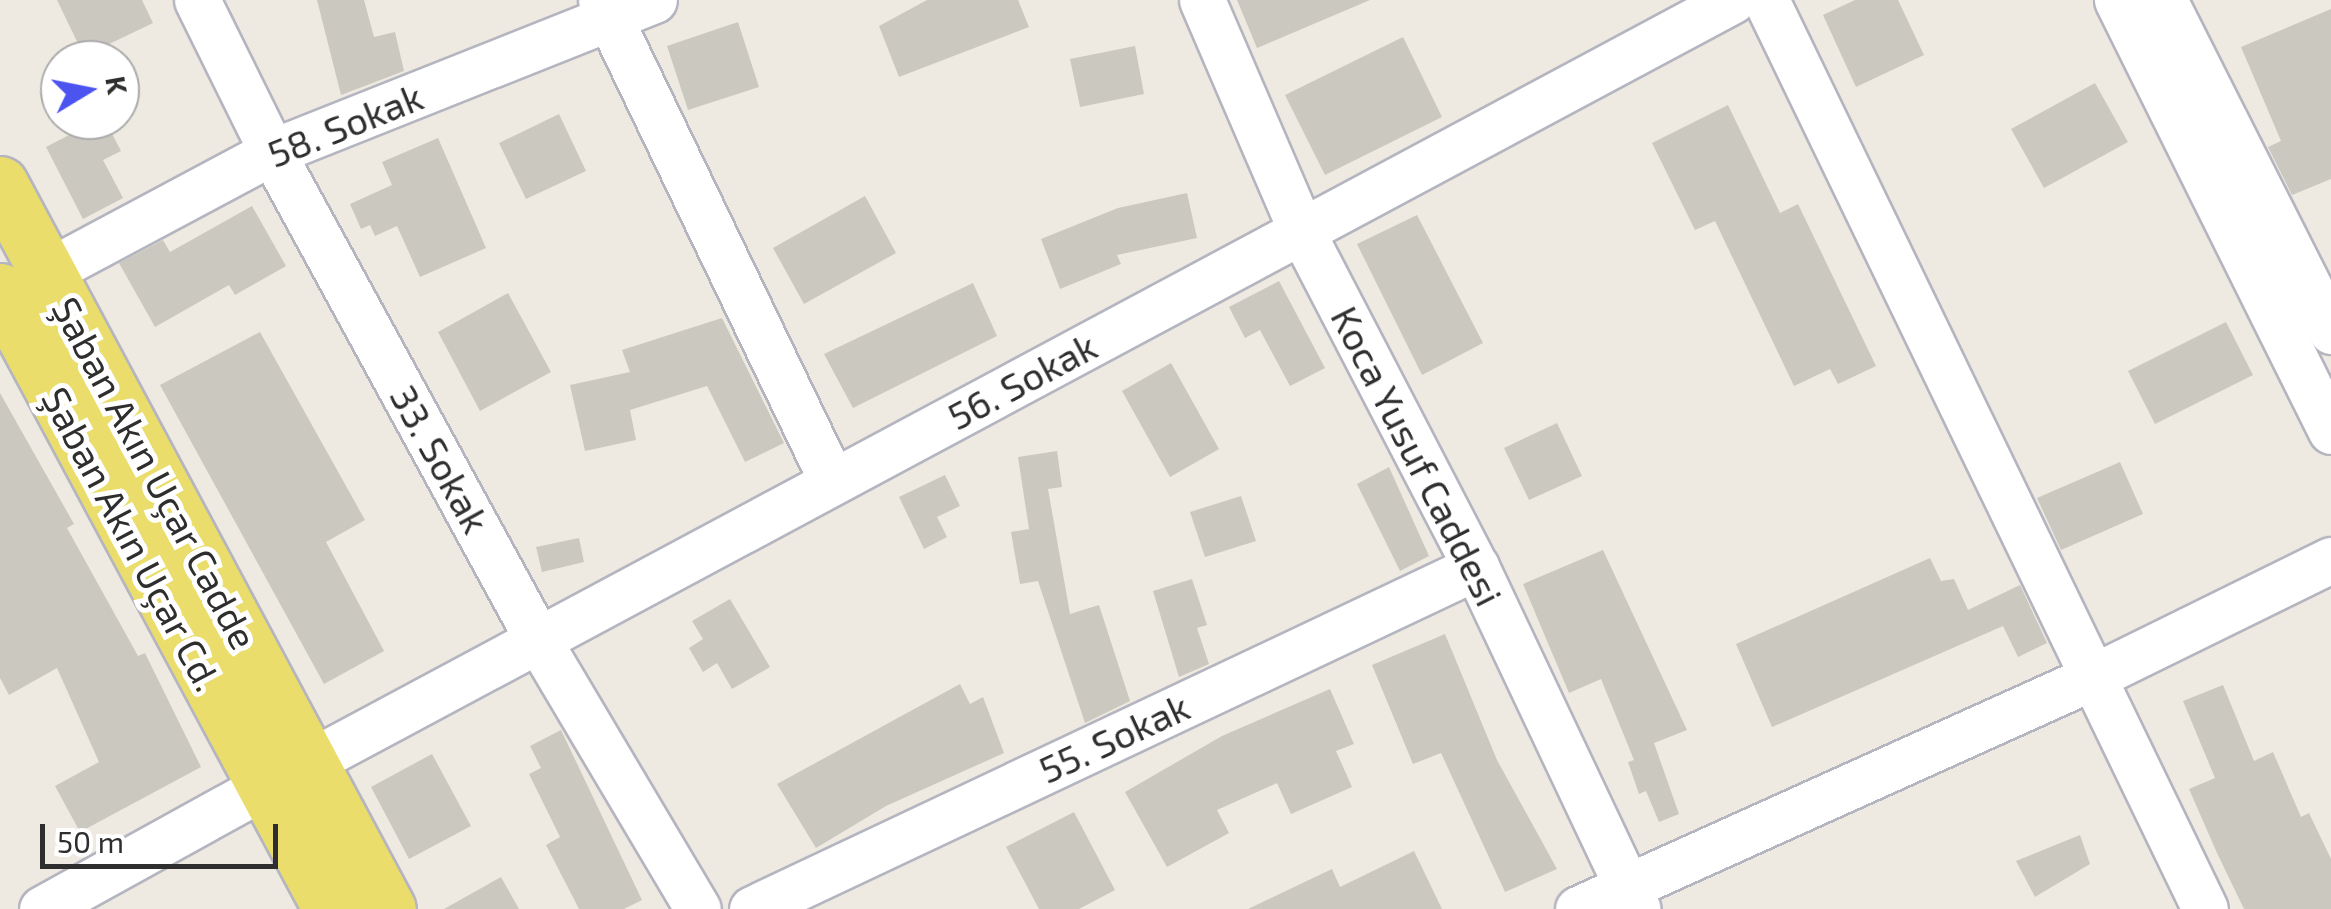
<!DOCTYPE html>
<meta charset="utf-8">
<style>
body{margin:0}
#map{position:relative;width:2331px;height:909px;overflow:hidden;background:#eeeae1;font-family:"Exo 2",sans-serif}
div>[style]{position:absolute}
.building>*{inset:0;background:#cac8bf}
.roads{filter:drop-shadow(2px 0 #b5b5c0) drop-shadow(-2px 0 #b5b5c0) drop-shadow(0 2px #b5b5c0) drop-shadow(0 -2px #b5b5c0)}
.minor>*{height:45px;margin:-22.5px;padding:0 22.5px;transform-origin:22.5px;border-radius:22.5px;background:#fff}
.major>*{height:55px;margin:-27.5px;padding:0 27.5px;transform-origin:27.5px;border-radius:27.5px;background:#eadd6b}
span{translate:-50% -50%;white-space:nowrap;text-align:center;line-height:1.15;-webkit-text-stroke:10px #fff;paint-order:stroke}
.street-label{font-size:38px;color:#2e2e2e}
.north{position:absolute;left:40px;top:40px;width:100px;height:100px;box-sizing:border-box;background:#fff;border:2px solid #ababab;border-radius:50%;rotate:80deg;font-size:28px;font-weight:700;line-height:40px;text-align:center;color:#2e2e2e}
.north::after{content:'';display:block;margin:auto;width:35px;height:45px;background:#4c54f0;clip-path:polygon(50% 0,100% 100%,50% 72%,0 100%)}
.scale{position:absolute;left:40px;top:824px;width:238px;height:45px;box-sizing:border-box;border:5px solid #2e2e2e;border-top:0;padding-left:12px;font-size:30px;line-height:35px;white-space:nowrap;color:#2e2e2e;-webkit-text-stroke:8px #fff;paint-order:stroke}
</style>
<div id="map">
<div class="building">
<div style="clip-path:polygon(57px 0,142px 0,153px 23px,84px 56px)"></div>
<div style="clip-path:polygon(317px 0,364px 0,374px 37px,395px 32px,404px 71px,341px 95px)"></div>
<div style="clip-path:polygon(927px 0,1018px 0,1029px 27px,899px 77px,879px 26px)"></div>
<div style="clip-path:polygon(1237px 0,1370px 0,1257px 48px)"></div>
<div style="clip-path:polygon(1855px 0,1898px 0,1924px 55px,1856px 87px,1823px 15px)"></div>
<div style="clip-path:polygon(2331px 9px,2331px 179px,2292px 195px,2268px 147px,2281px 141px,2241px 47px)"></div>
<div style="clip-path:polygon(738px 22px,759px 87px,688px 110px,667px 46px)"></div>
<div style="clip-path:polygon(1403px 37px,1442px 117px,1325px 175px,1285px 95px)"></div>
<div style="clip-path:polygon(1135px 46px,1144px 94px,1080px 107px,1070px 59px)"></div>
<div style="clip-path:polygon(2095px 83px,2128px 142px,2044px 188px,2011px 129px)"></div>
<div style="clip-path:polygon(1728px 105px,1780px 213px,1798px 204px,1876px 366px,1838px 384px,1830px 369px,1794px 386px,1715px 221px,1695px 230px,1652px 143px)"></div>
<div style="clip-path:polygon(559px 114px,586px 171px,526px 199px,499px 143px)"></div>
<div style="clip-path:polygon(98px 120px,105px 120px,121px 151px,103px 160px,123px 198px,83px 219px,46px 147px)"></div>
<div style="clip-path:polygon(438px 138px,486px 248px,420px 277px,397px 226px,375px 236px,370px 225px,361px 229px,350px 204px,392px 185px,382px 162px)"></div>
<div style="clip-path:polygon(1187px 193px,1197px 238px,1117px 255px,1121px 264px,1060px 289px,1041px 239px,1118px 208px)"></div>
<div style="clip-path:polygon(865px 196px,896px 253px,804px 304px,773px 248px)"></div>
<div style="clip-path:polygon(252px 206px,286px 266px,235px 295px,229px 285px,155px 327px,119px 263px,163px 240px,170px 252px)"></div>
<div style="clip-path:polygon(1417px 215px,1483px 343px,1422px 375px,1357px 244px)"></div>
<div style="clip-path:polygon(1279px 281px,1325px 368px,1290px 386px,1260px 330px,1245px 338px,1229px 307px)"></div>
<div style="clip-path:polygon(973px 283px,997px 336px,853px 408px,824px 354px)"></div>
<div style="clip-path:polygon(508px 293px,551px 372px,480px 411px,438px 332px)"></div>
<div style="clip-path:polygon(722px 318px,784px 443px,745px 462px,707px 386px,630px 410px,636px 440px,585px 451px,570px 385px,630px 372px,622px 350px)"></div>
<div style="clip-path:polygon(2226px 322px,2253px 375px,2155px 424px,2128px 371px)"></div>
<div style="clip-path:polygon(260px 332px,365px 520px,326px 542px,384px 651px,324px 684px,160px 385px)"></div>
<div style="clip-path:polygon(1171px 363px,1219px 449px,1170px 477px,1122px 391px)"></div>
<div style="clip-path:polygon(0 393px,74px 524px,67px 528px,138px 656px,145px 653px,201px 767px,80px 832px,55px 786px,99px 762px,57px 668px,9px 695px,0 678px)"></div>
<div style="clip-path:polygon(1557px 423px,1582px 476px,1529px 500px,1504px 448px)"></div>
<div style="clip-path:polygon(1057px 451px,1062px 487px,1048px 489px,1070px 614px,1099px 605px,1130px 701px,1085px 723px,1038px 581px,1020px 584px,1011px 532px,1029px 529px,1018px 457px)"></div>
<div style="clip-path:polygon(2120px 462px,2143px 514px,2061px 550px,2037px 498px)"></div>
<div style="clip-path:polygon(1389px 467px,1429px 556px,1400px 571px,1357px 484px)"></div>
<div style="clip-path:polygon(945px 475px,960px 506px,937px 517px,947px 537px,924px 549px,899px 497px)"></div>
<div style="clip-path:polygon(1241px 496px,1256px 541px,1205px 557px,1190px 512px)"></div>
<div style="clip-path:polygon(579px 538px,584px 562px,542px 572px,536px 547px)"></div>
<div style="clip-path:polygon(1603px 550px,1687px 730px,1654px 743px,1679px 814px,1659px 822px,1646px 791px,1639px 794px,1628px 762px,1634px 760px,1601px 679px,1569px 693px,1523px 584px)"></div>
<div style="clip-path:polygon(1930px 558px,1941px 581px,1954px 579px,1968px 610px,2020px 585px,2047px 643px,2018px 657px,2003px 626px,1772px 727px,1736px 644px)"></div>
<div style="clip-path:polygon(1192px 579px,1207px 625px,1197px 628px,1209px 664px,1179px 677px,1153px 591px)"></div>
<div style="clip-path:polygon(730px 599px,770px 667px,732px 689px,717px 663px,703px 672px,689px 648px,703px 639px,692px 621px)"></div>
<div style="clip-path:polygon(1445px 634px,1497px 760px,1557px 869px,1505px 892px,1441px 753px,1413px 764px,1372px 665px)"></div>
<div style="clip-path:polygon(960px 684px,970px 704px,983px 697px,1004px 753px,886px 806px,816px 848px,777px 784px)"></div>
<div style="clip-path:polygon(2223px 685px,2254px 761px,2273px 752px,2301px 817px,2309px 813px,2331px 859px,2331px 909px,2244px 909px,2217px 853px,2189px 789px,2215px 778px,2183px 701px)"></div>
<div style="clip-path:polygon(1330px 689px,1354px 744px,1336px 751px,1352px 787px,1291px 814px,1277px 783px,1217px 810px,1229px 833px,1167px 867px,1125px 792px,1222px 736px)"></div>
<div style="clip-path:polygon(561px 730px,642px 900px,624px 909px,579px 909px,546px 845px,560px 837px,529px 774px,541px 768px,530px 746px)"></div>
<div style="clip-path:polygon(432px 754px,471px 826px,409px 859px,371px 787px)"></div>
<div style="clip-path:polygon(1074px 812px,1115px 890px,1079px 909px,1039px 909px,1006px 847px)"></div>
<div style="clip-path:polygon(2080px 835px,2090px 864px,2035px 897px,2016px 861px)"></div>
<div style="clip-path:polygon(1414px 851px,1442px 909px,1248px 909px,1332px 869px,1340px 887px)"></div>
<div style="clip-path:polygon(501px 877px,519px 909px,444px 909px)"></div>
</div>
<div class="roads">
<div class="minor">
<div style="left:197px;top:0;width:169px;rotate:63.7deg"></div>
<div style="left:272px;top:152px;width:554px;rotate:61.4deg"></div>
<div style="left:537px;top:638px;width:315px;rotate:59.3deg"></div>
<div style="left:601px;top:0;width:534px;rotate:64.35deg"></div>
<div style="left:1202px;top:0;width:253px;rotate:66.7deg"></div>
<div style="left:1302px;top:232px;width:377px;rotate:62.6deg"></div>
<div style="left:1476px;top:567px;width:378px;rotate:64.7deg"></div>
<div style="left:1766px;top:0;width:1009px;rotate:64.22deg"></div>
<div style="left:2117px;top:0;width:481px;rotate:63.6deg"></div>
<div style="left:2164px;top:0;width:371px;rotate:63.2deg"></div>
<div style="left:47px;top:272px;width:255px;rotate:-28.1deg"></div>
<div style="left:272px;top:152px;width:411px;rotate:-21.7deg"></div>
<div style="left:310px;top:762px;width:1614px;rotate:-28.17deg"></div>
<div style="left:42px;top:909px;width:255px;rotate:-28.9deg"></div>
<div style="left:752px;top:909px;width:801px;rotate:-25.28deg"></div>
<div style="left:1578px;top:909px;width:567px;rotate:-24.26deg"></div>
<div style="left:2095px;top:676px;width:263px;rotate:-26.2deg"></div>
</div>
<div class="major">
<div style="left:0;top:184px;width:822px;rotate:61.85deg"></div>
<div style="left:0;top:291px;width:701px;rotate:61.83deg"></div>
</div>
</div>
<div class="street-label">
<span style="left:345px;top:125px;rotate:-22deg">58. Sokak</span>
<span style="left:1022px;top:381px;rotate:-28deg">56. Sokak</span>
<span style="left:1417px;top:456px;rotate:63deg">Koca Yusuf Caddesi</span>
<span style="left:440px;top:459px;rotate:61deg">33. Sokak</span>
<span style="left:155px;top:473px;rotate:62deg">Şaban Akın Uçar Cadde</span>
<span style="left:132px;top:539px;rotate:62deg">Şaban Akın Uçar Cd.</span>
<span style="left:1114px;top:738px;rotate:-25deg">55. Sokak</span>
</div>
<div class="north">K</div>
<div class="scale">50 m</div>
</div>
